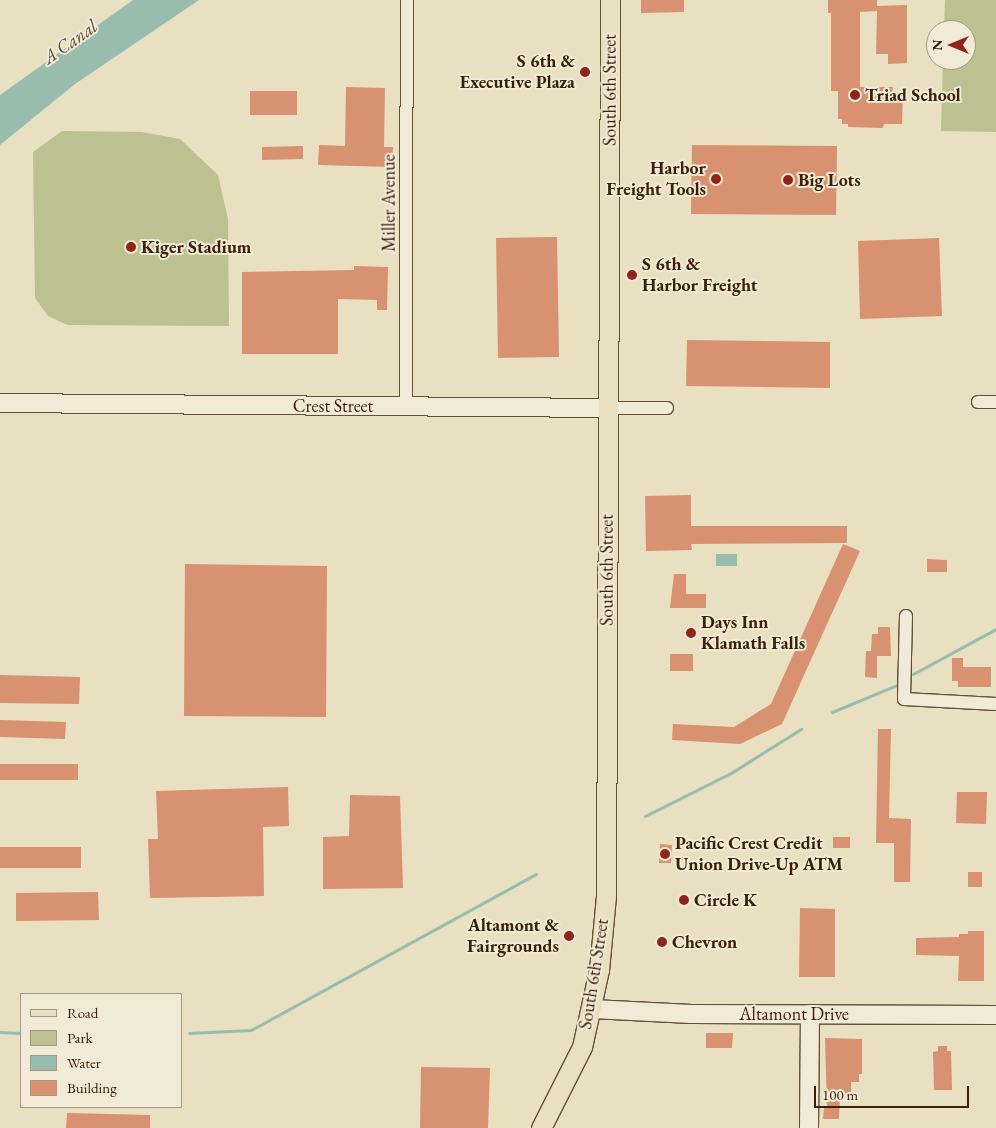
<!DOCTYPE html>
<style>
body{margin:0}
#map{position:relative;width:996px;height:1128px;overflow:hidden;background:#e9dfc1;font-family:"EB Garamond",serif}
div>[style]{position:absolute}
.green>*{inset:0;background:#bbc190}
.water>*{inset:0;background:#98bdae}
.stream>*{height:3px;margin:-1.5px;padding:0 1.5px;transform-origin:1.5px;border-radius:1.5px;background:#98bdae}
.building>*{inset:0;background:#d89171}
.roads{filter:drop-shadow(1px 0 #665036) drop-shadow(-1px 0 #665036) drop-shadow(0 1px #665036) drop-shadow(0 -1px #665036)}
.street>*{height:12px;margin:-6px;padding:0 6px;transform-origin:6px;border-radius:6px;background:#f1ead7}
.secondary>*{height:18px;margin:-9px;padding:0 9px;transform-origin:9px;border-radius:9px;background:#f1ead7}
.primary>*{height:19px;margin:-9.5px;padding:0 9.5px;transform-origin:9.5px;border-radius:9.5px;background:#e9dfc1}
.dots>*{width:14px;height:14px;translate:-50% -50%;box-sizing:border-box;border:2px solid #f1ead7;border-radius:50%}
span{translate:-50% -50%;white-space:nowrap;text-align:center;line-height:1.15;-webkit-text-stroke:4px #f1ead7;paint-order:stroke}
.poi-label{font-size:18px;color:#3b2008;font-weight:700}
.right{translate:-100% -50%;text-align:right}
.left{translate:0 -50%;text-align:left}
.street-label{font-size:18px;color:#3b2008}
.water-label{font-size:19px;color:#574f3a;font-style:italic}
.legend{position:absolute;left:20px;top:993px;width:162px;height:115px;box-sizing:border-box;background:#f1ead7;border:1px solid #a89984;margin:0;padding:6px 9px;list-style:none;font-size:15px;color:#3b2008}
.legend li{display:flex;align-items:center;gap:10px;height:25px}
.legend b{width:25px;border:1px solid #a89984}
.north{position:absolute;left:926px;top:20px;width:50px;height:50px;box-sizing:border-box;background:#f1ead7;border:1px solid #a89984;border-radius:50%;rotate:270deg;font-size:14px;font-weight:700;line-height:20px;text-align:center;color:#3b2008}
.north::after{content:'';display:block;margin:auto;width:18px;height:22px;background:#8f2418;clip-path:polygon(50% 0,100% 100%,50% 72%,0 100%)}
.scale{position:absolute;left:814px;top:1086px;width:155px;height:22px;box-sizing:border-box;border:2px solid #3b2008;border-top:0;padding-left:6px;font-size:15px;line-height:18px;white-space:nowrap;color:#3b2008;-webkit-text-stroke:4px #f1ead7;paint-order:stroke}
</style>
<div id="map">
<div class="green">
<div style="clip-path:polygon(945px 0,996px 0,996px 132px,941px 131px,943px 60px,966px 60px,966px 30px,944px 30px)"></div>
<div style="clip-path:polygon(62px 131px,141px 132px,180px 139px,218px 175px,228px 219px,229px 326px,67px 325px,48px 316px,35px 298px,33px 152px)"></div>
</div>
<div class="water">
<div style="clip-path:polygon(133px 0,199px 0,75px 84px,0 145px,0 95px)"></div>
<div style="clip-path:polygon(716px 554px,737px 554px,737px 566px,716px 566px)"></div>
</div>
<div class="stream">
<div style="left:913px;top:674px;width:94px;rotate:-28.5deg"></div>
<div style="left:832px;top:712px;width:70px;rotate:-22.6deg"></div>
<div style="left:645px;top:816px;width:96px;rotate:-26.6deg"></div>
<div style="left:731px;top:773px;width:83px;rotate:-32.2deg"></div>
<div style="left:0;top:1032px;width:21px;rotate:3deg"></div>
<div style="left:189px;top:1033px;width:62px;rotate:-2.8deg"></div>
<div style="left:251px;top:1030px;width:325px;rotate:-28.7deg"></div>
</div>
<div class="building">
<div style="clip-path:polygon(641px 0,684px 0,684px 12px,641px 13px)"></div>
<div style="clip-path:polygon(828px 0,877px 0,877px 6px,907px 5px,907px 63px,888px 64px,888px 54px,876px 54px,877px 11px,860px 12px,860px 87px,893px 87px,892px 93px,903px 92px,902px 124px,884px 124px,883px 128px,848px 127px,848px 124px,842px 124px,842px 119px,838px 119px,838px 91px,831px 91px,831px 13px,828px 13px)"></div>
<div style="clip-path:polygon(346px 87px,385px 88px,384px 147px,393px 147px,392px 167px,318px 165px,319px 145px,345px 146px)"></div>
<div style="clip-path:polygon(250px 91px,297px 91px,297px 115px,250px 115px)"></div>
<div style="clip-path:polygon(692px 145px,837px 146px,836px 215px,691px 214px)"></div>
<div style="clip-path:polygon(303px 146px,303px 159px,262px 160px,262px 147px)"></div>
<div style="clip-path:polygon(557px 237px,559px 357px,498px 358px,496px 238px)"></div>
<div style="clip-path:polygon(939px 238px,942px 316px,860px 319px,858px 241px)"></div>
<div style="clip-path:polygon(354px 266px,388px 267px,387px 310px,377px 310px,377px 300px,338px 299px,338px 354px,242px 354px,242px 272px,354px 270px)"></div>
<div style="clip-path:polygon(687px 340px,830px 342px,830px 388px,686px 386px)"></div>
<div style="clip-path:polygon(691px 495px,691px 526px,847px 526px,847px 543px,691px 544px,692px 550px,646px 551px,645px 496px)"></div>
<div style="clip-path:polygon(843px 544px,860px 551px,782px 724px,740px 744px,672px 740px,673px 724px,734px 727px,771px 704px)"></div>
<div style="clip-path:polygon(927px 559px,947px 560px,947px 572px,927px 572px)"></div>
<div style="clip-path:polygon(185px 564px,327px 566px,326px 717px,184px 716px)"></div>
<div style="clip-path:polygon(674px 574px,686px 574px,686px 594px,706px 594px,706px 608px,670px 608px)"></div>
<div style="clip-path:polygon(878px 627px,890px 627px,891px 656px,877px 656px,877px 678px,865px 677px,866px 651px,871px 651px,872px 634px,878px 634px)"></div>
<div style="clip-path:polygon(670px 654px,693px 654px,693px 671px,670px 671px)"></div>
<div style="clip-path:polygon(952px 658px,963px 658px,963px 667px,991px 667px,991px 687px,958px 687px,958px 681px,952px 681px)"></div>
<div style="clip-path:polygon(0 675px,80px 677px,79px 704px,0 703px)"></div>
<div style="clip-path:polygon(0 720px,66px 722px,65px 739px,0 737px)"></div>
<div style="clip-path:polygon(878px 729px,891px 729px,889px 818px,911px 819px,910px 882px,894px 882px,894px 843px,876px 843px)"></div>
<div style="clip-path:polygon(0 764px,78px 764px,78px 780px,0 780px)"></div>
<div style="clip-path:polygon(288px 787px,289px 826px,263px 827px,264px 896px,150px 898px,148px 839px,158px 839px,156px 791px)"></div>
<div style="clip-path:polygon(957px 792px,987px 792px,986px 824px,956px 823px)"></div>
<div style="clip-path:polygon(350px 795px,400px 796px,403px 888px,323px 889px,323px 837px,349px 836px)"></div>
<div style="clip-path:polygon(833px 837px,850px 837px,850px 848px,833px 848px)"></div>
<div style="clip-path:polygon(660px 844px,672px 845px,671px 863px,659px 863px)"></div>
<div style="clip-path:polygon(0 847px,81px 847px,81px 868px,0 868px)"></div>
<div style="clip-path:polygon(968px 872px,982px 872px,982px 887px,968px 887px)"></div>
<div style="clip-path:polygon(98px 892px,99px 920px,16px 921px,16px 893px)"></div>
<div style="clip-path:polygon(800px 908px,835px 909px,835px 977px,799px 977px)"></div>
<div style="clip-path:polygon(968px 931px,984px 931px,984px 981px,958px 981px,959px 956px,916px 955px,916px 938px,959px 937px,959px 934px,968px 934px)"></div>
<div style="clip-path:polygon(706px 1033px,733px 1033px,732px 1048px,706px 1048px)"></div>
<div style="clip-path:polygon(825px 1038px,862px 1039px,862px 1074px,859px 1074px,859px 1082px,851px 1082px,851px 1096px,840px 1096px,839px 1119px,823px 1119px,824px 1108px,827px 1108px)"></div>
<div style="clip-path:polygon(938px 1046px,947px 1046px,947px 1051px,951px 1051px,952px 1090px,934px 1090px,933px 1052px,938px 1051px)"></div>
<div style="clip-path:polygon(421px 1067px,490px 1068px,488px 1128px,420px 1128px)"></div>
<div style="clip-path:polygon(67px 1113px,150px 1115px,150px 1128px,66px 1128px)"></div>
</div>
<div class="roads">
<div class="street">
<div style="left:978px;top:402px;width:18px"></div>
<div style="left:406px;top:406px;width:406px;rotate:-89.9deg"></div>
<div style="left:608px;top:408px;width:59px"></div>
<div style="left:906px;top:616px;width:83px;rotate:91.4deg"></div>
<div style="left:904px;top:699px;width:92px;rotate:3.1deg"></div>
</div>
<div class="secondary">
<div style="left:0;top:403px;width:608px;rotate:0.47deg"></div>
<div style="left:592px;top:1009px;width:99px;rotate:2.9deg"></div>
<div style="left:691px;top:1014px;width:305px;rotate:0.2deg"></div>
<div style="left:809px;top:1128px;width:114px;rotate:-89.5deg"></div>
</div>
<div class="primary">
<div style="left:541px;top:1128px;width:91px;rotate:-63.2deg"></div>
<div style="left:582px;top:1047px;width:79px;rotate:-77.6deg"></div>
<div style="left:599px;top:970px;width:74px;rotate:-84.6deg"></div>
<div style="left:606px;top:896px;width:896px;rotate:-89.74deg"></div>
</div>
</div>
<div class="dots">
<div style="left:585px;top:72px;background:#8f2418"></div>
<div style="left:855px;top:95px;background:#8f2418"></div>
<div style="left:716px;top:179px;background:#8f2418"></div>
<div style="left:788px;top:180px;background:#8f2418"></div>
<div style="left:131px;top:247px;background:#8f2418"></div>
<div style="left:632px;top:275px;background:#8f2418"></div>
<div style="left:691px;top:633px;background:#8f2418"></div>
<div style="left:665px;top:854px;background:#8f2418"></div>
<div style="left:684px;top:900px;background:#8f2418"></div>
<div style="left:569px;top:936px;background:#8f2418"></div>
<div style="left:662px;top:942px;background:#8f2418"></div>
</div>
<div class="poi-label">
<span class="right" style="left:575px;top:72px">S 6th &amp;<br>Executive Plaza</span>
<span class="left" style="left:865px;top:95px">Triad School</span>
<span class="right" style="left:706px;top:179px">Harbor<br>Freight Tools</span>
<span class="left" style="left:798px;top:180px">Big Lots</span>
<span class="left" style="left:141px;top:247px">Kiger Stadium</span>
<span class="left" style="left:642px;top:275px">S 6th &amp;<br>Harbor Freight</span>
<span class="left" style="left:701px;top:633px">Days Inn<br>Klamath Falls</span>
<span class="left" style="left:675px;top:854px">Pacific Crest Credit<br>Union Drive-Up ATM</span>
<span class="left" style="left:694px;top:900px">Circle K</span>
<span class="right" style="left:559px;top:936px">Altamont &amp;<br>Fairgrounds</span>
<span class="left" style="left:672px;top:942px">Chevron</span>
</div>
<div class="street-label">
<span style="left:610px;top:90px;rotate:-90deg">South 6th Street</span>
<span style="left:389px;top:203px;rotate:-90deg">Miller Avenue</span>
<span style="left:333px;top:406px">Crest Street</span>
<span style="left:607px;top:570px;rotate:-90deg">South 6th Street</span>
<span style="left:594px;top:974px;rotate:-81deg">South 6th Street</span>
<span style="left:794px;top:1014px">Altamont Drive</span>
</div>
<div class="water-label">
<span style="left:70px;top:42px;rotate:-35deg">A Canal</span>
</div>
<ul class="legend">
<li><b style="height:6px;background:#e9dfc1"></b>Road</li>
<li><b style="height:14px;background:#bbc190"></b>Park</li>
<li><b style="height:14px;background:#98bdae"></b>Water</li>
<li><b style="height:14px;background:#d89171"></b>Building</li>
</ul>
<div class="north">N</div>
<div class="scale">100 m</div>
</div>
